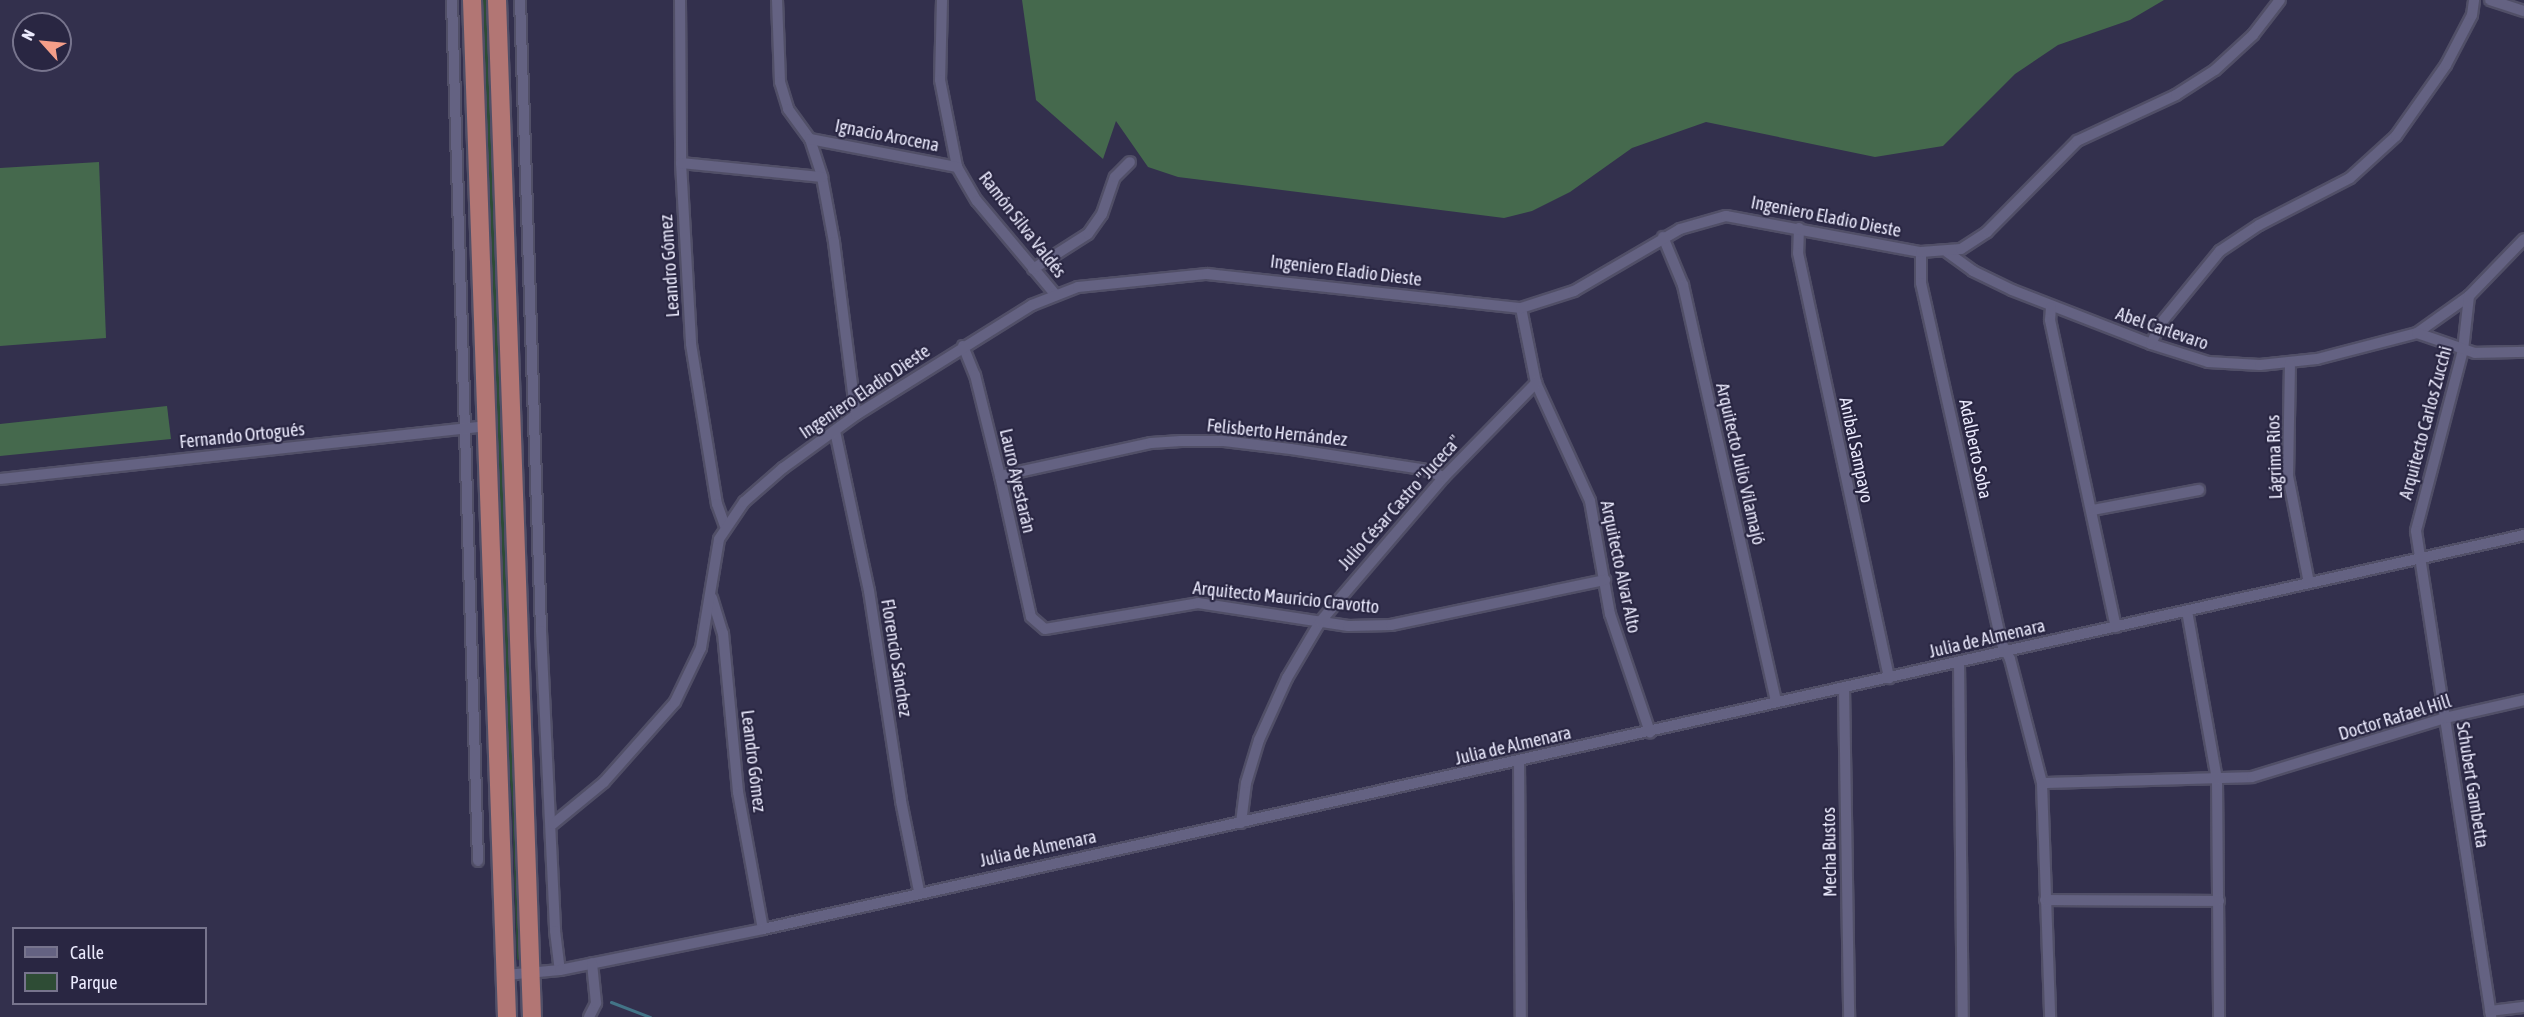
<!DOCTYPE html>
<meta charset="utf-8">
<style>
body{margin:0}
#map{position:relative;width:2524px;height:1017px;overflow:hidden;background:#33304d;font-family:"Asap Condensed",sans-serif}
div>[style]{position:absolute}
.green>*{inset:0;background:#2e4c35}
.forest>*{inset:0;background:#45694d}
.stream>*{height:3px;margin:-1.5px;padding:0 1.5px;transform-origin:1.5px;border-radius:1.5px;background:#437487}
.roads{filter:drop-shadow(2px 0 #514f67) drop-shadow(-2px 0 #514f67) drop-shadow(0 2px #514f67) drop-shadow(0 -2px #514f67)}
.minor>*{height:10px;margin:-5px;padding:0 5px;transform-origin:5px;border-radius:5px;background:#646282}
.trunk>*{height:18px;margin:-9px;padding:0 9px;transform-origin:9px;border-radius:9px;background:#b27674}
span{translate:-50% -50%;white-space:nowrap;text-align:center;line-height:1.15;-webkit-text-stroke:4.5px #292642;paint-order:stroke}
.street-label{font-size:18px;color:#ebeafd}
.legend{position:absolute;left:12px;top:927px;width:195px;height:78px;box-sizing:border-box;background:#292642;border:2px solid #77748d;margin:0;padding:8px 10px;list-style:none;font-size:18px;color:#ebeafd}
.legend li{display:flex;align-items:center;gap:12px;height:30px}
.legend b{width:30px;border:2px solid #77748d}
.north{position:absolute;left:12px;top:12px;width:60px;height:60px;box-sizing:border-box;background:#292642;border:2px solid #77748d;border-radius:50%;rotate:297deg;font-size:16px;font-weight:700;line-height:24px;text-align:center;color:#ebeafd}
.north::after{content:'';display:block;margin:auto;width:21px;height:27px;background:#f49e89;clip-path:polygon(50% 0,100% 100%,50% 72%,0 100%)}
</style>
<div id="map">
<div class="green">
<div style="clip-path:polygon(479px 0,486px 0,495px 123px,521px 962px,517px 959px,512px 798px,503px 715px)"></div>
</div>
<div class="forest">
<div style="clip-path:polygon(1022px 0,2164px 0,2130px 20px,2058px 45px,2015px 74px,1943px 146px,1875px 157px,1706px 122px,1632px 148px,1570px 192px,1532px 211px,1504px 218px,1178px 177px,1148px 167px,1116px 121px,1103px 159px,1036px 100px)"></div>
<div style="clip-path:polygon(99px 162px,106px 338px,0 346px,0 168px)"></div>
<div style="clip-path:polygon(167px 406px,171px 439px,0 456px,0 424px)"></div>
</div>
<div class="stream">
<div style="left:611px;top:1002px;width:42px;rotate:21deg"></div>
</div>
<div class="roads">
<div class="minor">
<div style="left:452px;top:0;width:861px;rotate:88.27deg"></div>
<div style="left:520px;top:0;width:631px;rotate:88.09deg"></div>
<div style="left:541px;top:631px;width:300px;rotate:87.3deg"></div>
<div style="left:555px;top:931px;width:39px;rotate:83deg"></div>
<div style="left:680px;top:0;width:163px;rotate:89.6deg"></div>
<div style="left:681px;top:163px;width:181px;rotate:86.8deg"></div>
<div style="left:691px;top:344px;width:162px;rotate:80.8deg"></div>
<div style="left:717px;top:504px;width:23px;rotate:70deg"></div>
<div style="left:777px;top:0;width:82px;rotate:87.9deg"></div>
<div style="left:780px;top:82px;width:28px;rotate:73deg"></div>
<div style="left:788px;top:109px;width:37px;rotate:54deg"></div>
<div style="left:810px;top:139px;width:40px;rotate:72deg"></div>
<div style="left:822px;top:177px;width:66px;rotate:79.5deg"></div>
<div style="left:834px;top:242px;width:174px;rotate:82.8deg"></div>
<div style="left:942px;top:0;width:80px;rotate:91.4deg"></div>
<div style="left:940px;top:80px;width:89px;rotate:78.9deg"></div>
<div style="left:957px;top:167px;width:39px;rotate:60deg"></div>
<div style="left:977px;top:201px;width:121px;rotate:50deg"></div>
<div style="left:2490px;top:0;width:36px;rotate:18deg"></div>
<div style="left:810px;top:139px;width:150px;rotate:10.8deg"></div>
<div style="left:681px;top:163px;width:142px;rotate:5.7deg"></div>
<div style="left:1799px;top:228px;width:25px;rotate:92deg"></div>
<div style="left:1798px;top:253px;width:435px;rotate:77.9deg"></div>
<div style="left:1663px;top:237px;width:52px;rotate:67.4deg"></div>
<div style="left:1683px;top:285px;width:427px;rotate:77.4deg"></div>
<div style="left:1921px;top:252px;width:31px;rotate:90deg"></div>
<div style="left:1921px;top:283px;width:368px;rotate:77.4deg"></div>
<div style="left:2001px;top:642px;width:19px;rotate:62deg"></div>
<div style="left:2010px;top:659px;width:128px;rotate:75.5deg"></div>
<div style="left:2042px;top:783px;width:234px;rotate:88deg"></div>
<div style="left:1947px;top:252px;width:32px;rotate:36deg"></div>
<div style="left:1973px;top:271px;width:43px;rotate:26deg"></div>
<div style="left:2012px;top:290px;width:149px;rotate:21.2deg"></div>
<div style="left:2151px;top:344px;width:60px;rotate:17.5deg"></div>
<div style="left:2208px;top:362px;width:52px;rotate:3.3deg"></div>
<div style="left:2260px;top:365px;width:57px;rotate:-6deg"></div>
<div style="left:2317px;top:359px;width:103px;rotate:-14.6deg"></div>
<div style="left:2417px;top:333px;width:64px;rotate:-35.4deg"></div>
<div style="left:2469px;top:296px;width:79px;rotate:-46deg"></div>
<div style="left:1033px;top:269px;width:65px;rotate:-32.5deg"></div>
<div style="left:1088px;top:234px;width:24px;rotate:-55deg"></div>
<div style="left:1102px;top:214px;width:39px;rotate:-71deg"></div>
<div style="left:1115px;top:177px;width:21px;rotate:-45deg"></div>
<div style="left:2469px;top:296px;width:54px;rotate:96.3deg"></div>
<div style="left:2463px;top:350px;width:187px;rotate:104.6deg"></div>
<div style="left:2416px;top:531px;width:492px;rotate:81.2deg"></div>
<div style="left:2051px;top:307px;width:13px;rotate:94deg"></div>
<div style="left:2050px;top:320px;width:314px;rotate:77.9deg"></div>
<div style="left:1521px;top:308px;width:76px;rotate:78.7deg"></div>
<div style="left:1536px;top:383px;width:130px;rotate:65.4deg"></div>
<div style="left:1590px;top:501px;width:115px;rotate:80deg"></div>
<div style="left:1610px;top:614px;width:125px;rotate:71.3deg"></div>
<div style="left:2417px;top:333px;width:61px;rotate:19deg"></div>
<div style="left:2475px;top:353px;width:49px;rotate:-1.2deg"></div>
<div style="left:2151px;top:344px;width:23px;rotate:-65deg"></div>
<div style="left:2161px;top:323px;width:93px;rotate:-50.7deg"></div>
<div style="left:2220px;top:251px;width:47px;rotate:-33.7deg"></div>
<div style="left:2259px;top:225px;width:102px;rotate:-27.3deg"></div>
<div style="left:2350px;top:178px;width:62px;rotate:-42.4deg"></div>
<div style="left:2396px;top:136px;width:87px;rotate:-54.8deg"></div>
<div style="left:2446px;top:65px;width:56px;rotate:-62.5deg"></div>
<div style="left:2472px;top:15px;width:15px;rotate:-82deg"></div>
<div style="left:963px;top:346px;width:31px;rotate:68deg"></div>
<div style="left:975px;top:375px;width:104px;rotate:76.1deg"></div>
<div style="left:1000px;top:476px;width:144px;rotate:77.6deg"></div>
<div style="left:1031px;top:617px;width:18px;rotate:41deg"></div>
<div style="left:1045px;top:629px;width:155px;rotate:-9.6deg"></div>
<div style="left:1198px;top:603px;width:152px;rotate:8.7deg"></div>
<div style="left:1348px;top:626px;width:43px;rotate:-1.3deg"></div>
<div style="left:1391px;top:625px;width:219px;rotate:-11.9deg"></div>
<div style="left:2290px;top:363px;width:113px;rotate:91deg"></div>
<div style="left:2288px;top:476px;width:109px;rotate:78.9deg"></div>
<div style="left:835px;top:431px;width:164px;rotate:78deg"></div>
<div style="left:869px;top:591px;width:212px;rotate:81.3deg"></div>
<div style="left:901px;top:801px;width:92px;rotate:78.7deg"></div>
<div style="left:1000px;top:476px;width:155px;rotate:-12.3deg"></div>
<div style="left:1151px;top:443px;width:30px;rotate:-4deg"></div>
<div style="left:1181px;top:441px;width:43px"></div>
<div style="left:1224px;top:441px;width:67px;rotate:6.8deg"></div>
<div style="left:1291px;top:449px;width:133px;rotate:8.7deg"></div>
<div style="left:1422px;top:469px;width:23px;rotate:20deg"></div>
<div style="left:0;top:479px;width:490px;rotate:-6.2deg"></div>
<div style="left:2093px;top:510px;width:108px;rotate:-10.7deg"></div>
<div style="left:712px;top:598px;width:37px;rotate:73deg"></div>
<div style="left:723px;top:633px;width:160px;rotate:84.6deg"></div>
<div style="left:738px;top:792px;width:139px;rotate:79.7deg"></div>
<div style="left:2187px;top:611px;width:172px;rotate:79.9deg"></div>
<div style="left:2217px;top:780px;width:237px;rotate:89.5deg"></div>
<div style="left:1959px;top:662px;width:355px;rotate:89.4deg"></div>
<div style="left:1844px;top:687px;width:330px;rotate:89.1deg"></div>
<div style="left:1519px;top:762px;width:255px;rotate:89.6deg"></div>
<div style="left:2042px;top:783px;width:210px;rotate:-1.6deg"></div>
<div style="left:2252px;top:777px;width:202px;rotate:-17deg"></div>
<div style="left:2445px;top:718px;width:81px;rotate:-12.8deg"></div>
<div style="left:1241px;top:823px;width:40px;rotate:-82.9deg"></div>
<div style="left:1246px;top:783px;width:45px;rotate:-73.2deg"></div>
<div style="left:1259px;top:740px;width:68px;rotate:-65.7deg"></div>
<div style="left:1287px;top:678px;width:65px;rotate:-59.5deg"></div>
<div style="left:1320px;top:622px;width:191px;rotate:-49.5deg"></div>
<div style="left:1444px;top:477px;width:132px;rotate:-45.6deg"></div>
<div style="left:553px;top:824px;width:66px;rotate:-39.5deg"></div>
<div style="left:604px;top:782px;width:107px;rotate:-48.4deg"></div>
<div style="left:675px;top:702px;width:60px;rotate:-64.3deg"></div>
<div style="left:701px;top:648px;width:110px;rotate:-80.6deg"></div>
<div style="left:719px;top:539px;width:45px;rotate:-56deg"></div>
<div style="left:744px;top:502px;width:52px;rotate:-41.1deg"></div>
<div style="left:783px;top:468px;width:90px;rotate:-36deg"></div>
<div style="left:856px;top:415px;width:208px;rotate:-32deg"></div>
<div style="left:1032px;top:305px;width:49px;rotate:-21.4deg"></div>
<div style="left:1078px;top:287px;width:130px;rotate:-5.8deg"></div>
<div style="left:1207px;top:274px;width:316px;rotate:6.2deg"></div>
<div style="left:1521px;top:308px;width:56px;rotate:-17.8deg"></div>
<div style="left:1574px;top:291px;width:123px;rotate:-30.3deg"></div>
<div style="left:1680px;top:229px;width:48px;rotate:-15.8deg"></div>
<div style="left:1726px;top:216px;width:198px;rotate:10.5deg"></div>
<div style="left:1921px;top:252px;width:40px;rotate:-4.3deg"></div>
<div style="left:1961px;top:249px;width:31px;rotate:-33deg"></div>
<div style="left:1987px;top:232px;width:128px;rotate:-45.3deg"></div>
<div style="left:2077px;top:141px;width:109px;rotate:-24.9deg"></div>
<div style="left:2176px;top:95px;width:46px;rotate:-32.7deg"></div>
<div style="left:2215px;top:70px;width:52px;rotate:-42.6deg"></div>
<div style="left:2253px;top:35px;width:44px;rotate:-52.4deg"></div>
<div style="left:2045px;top:900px;width:174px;rotate:0.3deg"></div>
<div style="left:506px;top:975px;width:54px;rotate:-5.3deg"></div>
<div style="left:560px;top:970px;width:207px;rotate:-11.4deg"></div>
<div style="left:763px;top:929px;width:1805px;rotate:-12.61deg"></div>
<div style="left:2490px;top:1011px;width:34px;rotate:-7deg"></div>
<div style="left:589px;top:1017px;width:16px;rotate:-63deg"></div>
<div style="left:596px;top:1003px;width:40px;rotate:-95.7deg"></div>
</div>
<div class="trunk">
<div style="left:472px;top:0;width:1018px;rotate:88.03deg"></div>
<div style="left:497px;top:0;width:1018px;rotate:88.03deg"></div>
</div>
</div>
<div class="street-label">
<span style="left:887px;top:136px;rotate:11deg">Ignacio Arocena</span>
<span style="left:1826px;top:217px;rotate:11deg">Ingeniero Eladio Dieste</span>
<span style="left:1022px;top:225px;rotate:52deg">Ramón Silva Valdés</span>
<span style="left:670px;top:266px;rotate:-94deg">Leandro Gómez</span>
<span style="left:1346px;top:271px;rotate:7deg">Ingeniero Eladio Dieste</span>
<span style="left:2162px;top:329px;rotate:19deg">Abel Carlevaro</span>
<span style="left:865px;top:392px;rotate:-34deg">Ingeniero Eladio Dieste</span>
<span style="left:2426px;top:423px;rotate:-75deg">Arquitecto Carlos Zucchi</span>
<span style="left:1277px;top:433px;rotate:6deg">Felisberto Hernández</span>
<span style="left:242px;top:436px;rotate:-6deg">Fernando Ortogués</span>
<span style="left:1975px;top:449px;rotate:78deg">Adalberto Soba</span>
<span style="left:1856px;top:450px;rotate:78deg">Anibal Sampayo</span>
<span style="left:2275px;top:457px;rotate:-92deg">Lágrima Ríos</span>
<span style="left:1740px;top:464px;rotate:77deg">Arquitecto Julio Vilamajó</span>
<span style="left:1017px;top:481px;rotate:77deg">Lauro Ayestarán</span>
<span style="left:1400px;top:503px;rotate:-48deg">Julio César Castro "Juceca"</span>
<span style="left:1620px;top:567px;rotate:78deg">Arquitecto Alvar Alto</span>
<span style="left:1286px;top:598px;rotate:6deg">Arquitecto Mauricio Cravotto</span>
<span style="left:1987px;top:639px;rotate:-13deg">Julia de Almenara</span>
<span style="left:896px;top:658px;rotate:81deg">Florencio Sánchez</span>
<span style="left:2395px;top:718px;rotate:-17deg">Doctor Rafael Hill</span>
<span style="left:1513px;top:746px;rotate:-13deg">Julia de Almenara</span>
<span style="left:753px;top:761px;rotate:83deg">Leandro Gómez</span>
<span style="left:2472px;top:785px;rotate:81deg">Schubert Gambetta</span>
<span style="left:1038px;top:849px;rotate:-12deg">Julia de Almenara</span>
<span style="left:1830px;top:852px;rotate:-91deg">Mecha Bustos</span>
</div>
<ul class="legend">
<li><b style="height:8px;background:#646282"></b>Calle</li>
<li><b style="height:16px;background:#2e4c35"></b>Parque</li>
</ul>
<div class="north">N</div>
</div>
